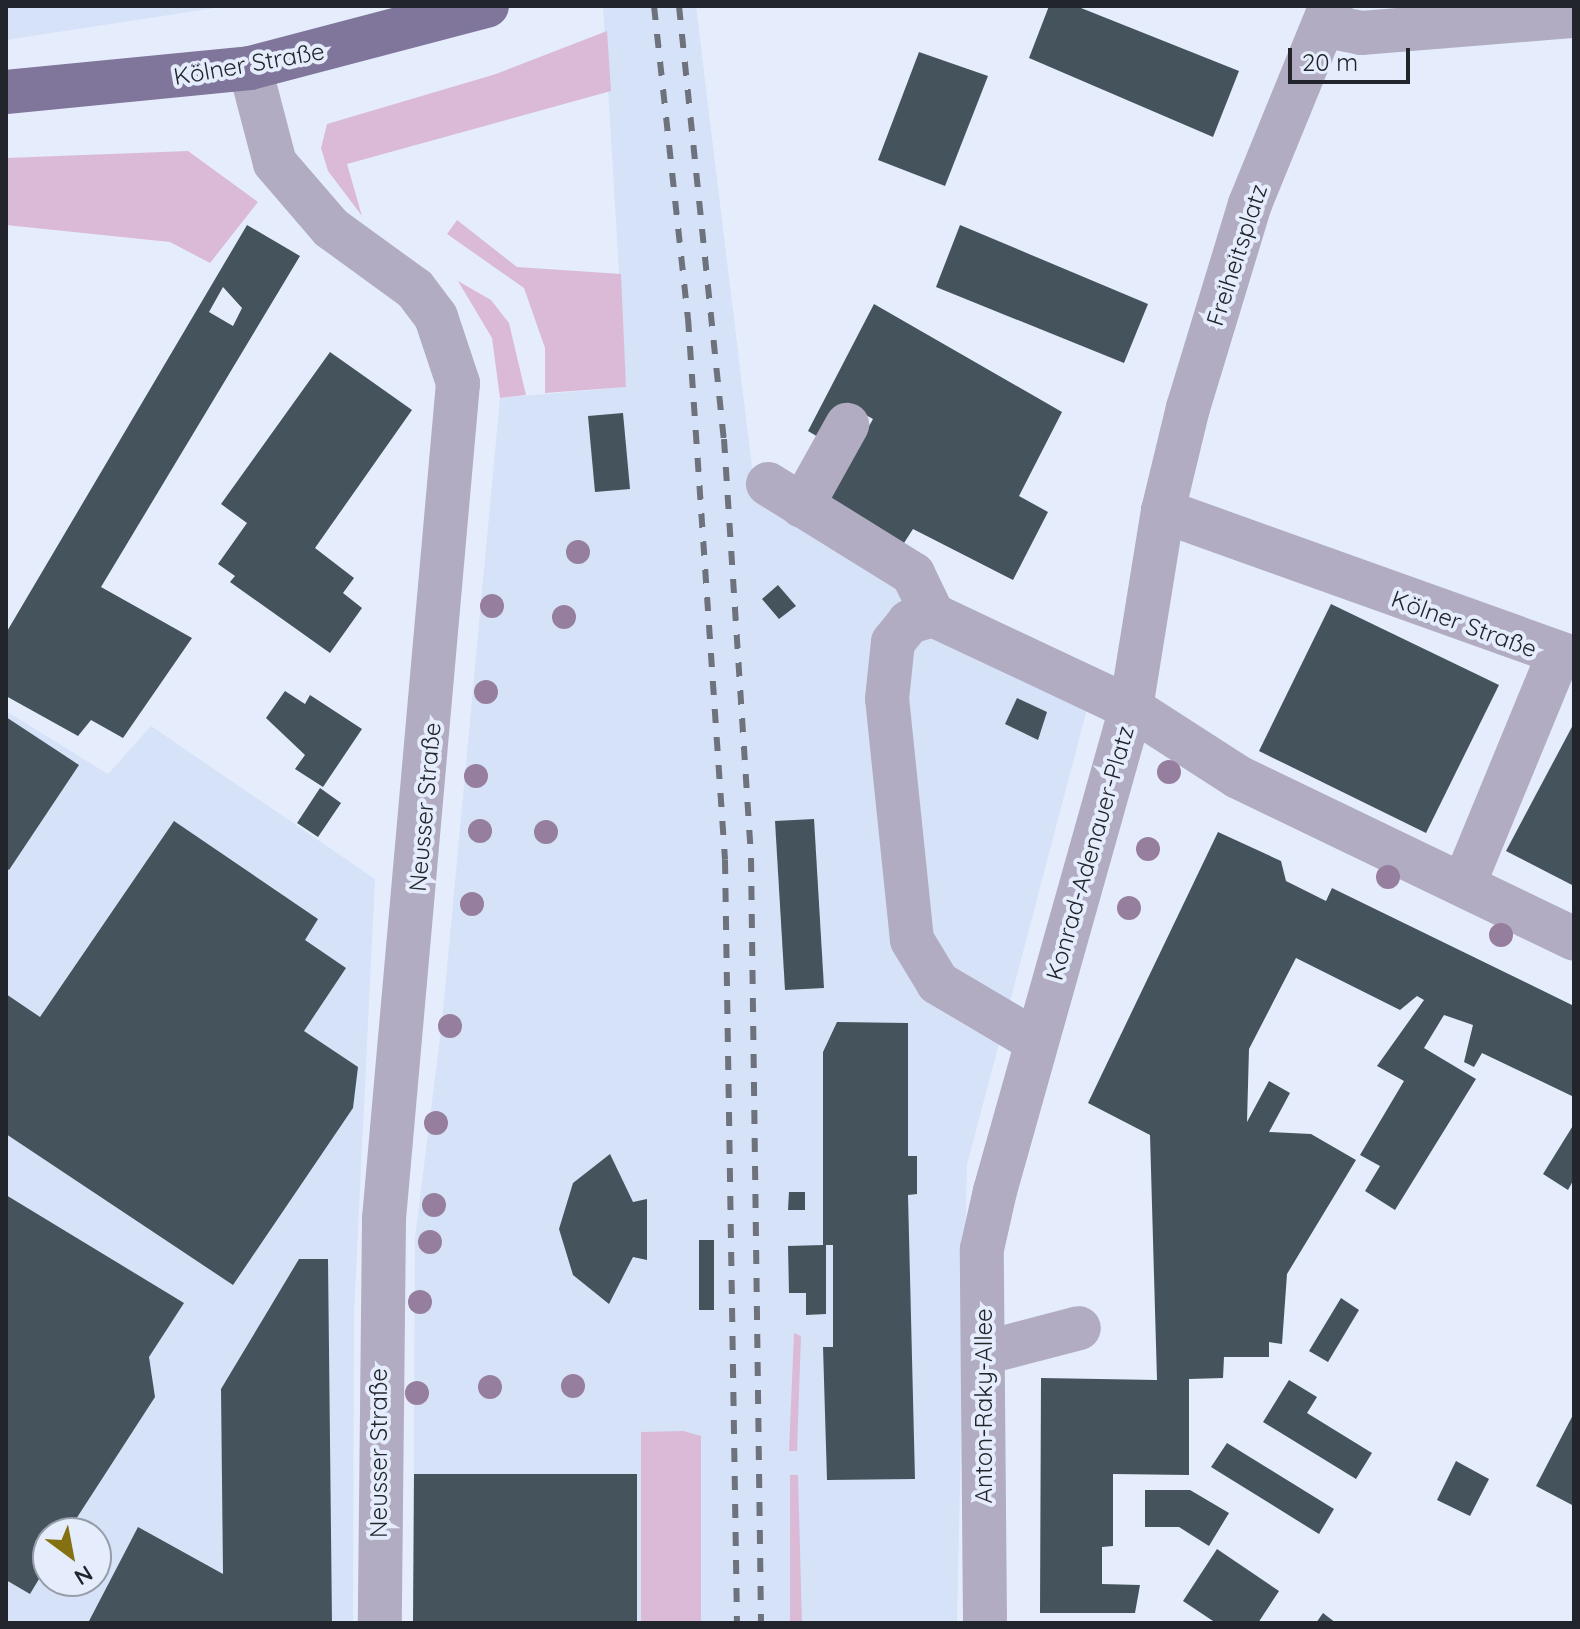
<!DOCTYPE html>
<meta charset="utf-8">
<style>
body{margin:0}
#map{position:relative;width:1580px;height:1629px;overflow:hidden;background:#e5edfd;font-family:Quicksand,sans-serif}
div>[style]{position:absolute}
.built>*{inset:0;background:#d6e2f8}
.green>*{inset:0;background:#dbbad7}
.building>*{inset:0;background:#45545c}
.minor>*{height:44px;margin:-22px;padding:0 22px;transform-origin:22px;border-radius:22px;background:#b1acc2}
.major>*{height:44px;margin:-22px;padding:0 22px;transform-origin:22px;border-radius:22px;background:#80769c}
.rail>*{height:6px;margin-top:-3px;transform-origin:0;background:repeating-linear-gradient(90deg,#6d727c 0 14px,transparent 0 28px)}
.trees>*{width:24px;height:24px;margin:-12px;border-radius:50%;background:#967e9f}
span{translate:-50% -50%;white-space:nowrap;text-align:center;line-height:1.15;-webkit-text-stroke:8px #e5edfd;paint-order:stroke}
.street-label{font-size:24px;color:#22252b}
.frame{position:absolute;inset:0;border:8px solid #22252b;pointer-events:none}
.north{position:absolute;left:32px;top:1517px;width:80px;height:80px;box-sizing:border-box;background:#e5edfd;border:2px solid #979da9;border-radius:50%;rotate:148deg;font-size:22px;font-weight:700;line-height:32px;text-align:center;color:#22252b}
.north::after{content:'';display:block;margin:auto;width:28px;height:36px;background:#857111;clip-path:polygon(50% 0,100% 100%,50% 72%,0 100%)}
.scale{position:absolute;left:1288px;top:48px;width:122px;height:36px;box-sizing:border-box;border:4px solid #22252b;border-top:0;padding-left:10px;font-size:24px;line-height:28px;white-space:nowrap;color:#22252b;-webkit-text-stroke:6px #e5edfd;paint-order:stroke}
</style>
<div id="map">
<div class="built">
<div style="clip-path:polygon(6px 6px,228px 6px,6px 40px)"></div>
<div style="clip-path:polygon(603px 6px,696px 6px,756px 500px,1096px 675px,967px 1165px,957px 1623px,413px 1623px,415px 1238px,442px 1022px,500px 398px,626px 387px)"></div>
<div style="clip-path:polygon(evenodd,6px 711px,108px 774px,151px 726px,375px 879px,354px 1314px,353px 1623px,6px 1623px,6px 711px,48px 1533px,96px 1533px,96px 1581px,48px 1581px,48px 1533px)"></div>
</div>
<div class="green">
<div style="clip-path:polygon(607px 31px,611px 91px,347px 164px,362px 216px,328px 171px,321px 148px,327px 124px,496px 74px)"></div>
<div style="clip-path:polygon(188px 151px,258px 202px,210px 263px,170px 242px,6px 225px,6px 158px)"></div>
<div style="clip-path:polygon(457px 220px,517px 267px,621px 274px,626px 387px,545px 393px,545px 348px,524px 288px,447px 234px)"></div>
<div style="clip-path:polygon(458px 281px,491px 300px,509px 323px,526px 395px,500px 398px,492px 338px)"></div>
<div style="clip-path:polygon(794px 1333px,801px 1336px,797px 1451px,789px 1451px)"></div>
<div style="clip-path:polygon(683px 1431px,701px 1436px,701px 1623px,641px 1623px,641px 1432px)"></div>
<div style="clip-path:polygon(790px 1475px,798px 1475px,802px 1623px,790px 1623px)"></div>
</div>
<div class="building">
<div style="clip-path:polygon(1049px 6px,1076px 6px,1239px 71px,1213px 137px,1029px 58px)"></div>
<div style="clip-path:polygon(919px 52px,988px 76px,945px 186px,878px 160px)"></div>
<div style="clip-path:polygon(evenodd,247px 225px,300px 256px,101px 587px,192px 638px,123px 738px,91px 720px,78px 736px,6px 696px,6px 633px,247px 225px,223px 287px,242px 308px,233px 326px,209px 312px,223px 287px)"></div>
<div style="clip-path:polygon(960px 225px,1148px 304px,1124px 363px,936px 287px)"></div>
<div style="clip-path:polygon(874px 304px,1062px 412px,1019px 496px,1048px 512px,1013px 580px,913px 529px,904px 543px,828px 499px,873px 419px,846px 404px,825px 441px,808px 431px)"></div>
<div style="clip-path:polygon(330px 352px,412px 410px,315px 548px,354px 578px,343px 593px,362px 608px,330px 653px,230px 582px,235px 576px,218px 564px,247px 523px,221px 504px)"></div>
<div style="clip-path:polygon(623px 413px,630px 489px,595px 492px,588px 416px)"></div>
<div style="clip-path:polygon(778px 585px,796px 606px,779px 619px,762px 599px)"></div>
<div style="clip-path:polygon(1331px 604px,1499px 685px,1426px 833px,1259px 751px)"></div>
<div style="clip-path:polygon(285px 691px,305px 704px,310px 695px,362px 729px,323px 787px,295px 769px,305px 755px,266px 718px)"></div>
<div style="clip-path:polygon(1017px 698px,1047px 712px,1038px 740px,1005px 724px)"></div>
<div style="clip-path:polygon(6px 717px,79px 765px,9px 870px,6px 868px)"></div>
<div style="clip-path:polygon(1574px 723px,1574px 886px,1506px 851px)"></div>
<div style="clip-path:polygon(320px 788px,341px 803px,318px 837px,297px 823px)"></div>
<div style="clip-path:polygon(814px 819px,824px 988px,785px 990px,775px 821px)"></div>
<div style="clip-path:polygon(174px 821px,318px 919px,305px 940px,346px 968px,304px 1031px,358px 1067px,353px 1108px,233px 1285px,6px 1134px,6px 994px,40px 1017px)"></div>
<div style="clip-path:polygon(1218px 832px,1281px 861px,1286px 881px,1326px 901px,1332px 888px,1574px 1006px,1574px 1097px,1482px 1053px,1474px 1067px,1464px 1062px,1473px 1025px,1444px 1015px,1424px 1048px,1476px 1079px,1395px 1210px,1365px 1191px,1380px 1166px,1360px 1155px,1404px 1081px,1377px 1066px,1424px 1000px,1417px 996px,1400px 1010px,1296px 958px,1249px 1049px,1247px 1122px,1269px 1081px,1290px 1093px,1269px 1132px,1311px 1134px,1356px 1160px,1287px 1274px,1282px 1344px,1269px 1342px,1269px 1357px,1224px 1357px,1223px 1378px,1189px 1379px,1189px 1475px,1113px 1474px,1113px 1546px,1102px 1547px,1102px 1584px,1140px 1585px,1135px 1613px,1040px 1613px,1041px 1378px,1157px 1380px,1150px 1135px,1088px 1103px)"></div>
<div style="clip-path:polygon(837px 1022px,908px 1023px,908px 1156px,917px 1156px,917px 1194px,908px 1195px,915px 1479px,827px 1480px,823px 1347px,833px 1347px,833px 1245px,826px 1245px,826px 1314px,806px 1315px,806px 1293px,789px 1293px,788px 1246px,823px 1245px,823px 1052px)"></div>
<div style="clip-path:polygon(1574px 1124px,1574px 1179px,1568px 1190px,1543px 1174px)"></div>
<div style="clip-path:polygon(610px 1154px,633px 1202px,647px 1199px,647px 1260px,633px 1257px,609px 1304px,573px 1275px,559px 1229px,573px 1183px)"></div>
<div style="clip-path:polygon(789px 1192px,805px 1192px,805px 1210px,788px 1210px)"></div>
<div style="clip-path:polygon(6px 1195px,184px 1303px,149px 1357px,155px 1397px,67px 1533px,48px 1533px,48px 1564px,30px 1594px,6px 1580px)"></div>
<div style="clip-path:polygon(699px 1240px,714px 1240px,714px 1310px,699px 1310px)"></div>
<div style="clip-path:polygon(299px 1259px,328px 1259px,332px 1623px,88px 1623px,138px 1527px,223px 1574px,221px 1389px)"></div>
<div style="clip-path:polygon(1341px 1298px,1359px 1310px,1328px 1362px,1309px 1351px)"></div>
<div style="clip-path:polygon(1289px 1380px,1317px 1397px,1307px 1413px,1372px 1453px,1356px 1479px,1263px 1422px)"></div>
<div style="clip-path:polygon(1574px 1413px,1574px 1506px,1536px 1486px)"></div>
<div style="clip-path:polygon(1227px 1443px,1334px 1509px,1319px 1534px,1211px 1467px)"></div>
<div style="clip-path:polygon(1456px 1461px,1489px 1479px,1470px 1516px,1437px 1500px)"></div>
<div style="clip-path:polygon(414px 1474px,637px 1474px,637px 1623px,413px 1623px)"></div>
<div style="clip-path:polygon(1145px 1490px,1190px 1490px,1229px 1513px,1209px 1546px,1179px 1527px,1145px 1527px)"></div>
<div style="clip-path:polygon(1217px 1549px,1279px 1591px,1258px 1623px,1216px 1623px,1183px 1601px)"></div>
<div style="clip-path:polygon(1323px 1613px,1336px 1623px,1316px 1623px)"></div>
</div>
<div class="minor">
<div style="left:1326px;top:26px;width:36px;rotate:11deg"></div>
<div style="left:1361px;top:33px;width:214px;rotate:-4.6deg"></div>
<div style="left:250px;top:68px;width:98px;rotate:75.3deg"></div>
<div style="left:275px;top:163px;width:86px;rotate:49.3deg"></div>
<div style="left:331px;top:228px;width:104px;rotate:36deg"></div>
<div style="left:415px;top:289px;width:35px;rotate:53deg"></div>
<div style="left:436px;top:317px;width:70px;rotate:71.6deg"></div>
<div style="left:458px;top:383px;width:839px;rotate:95.06deg"></div>
<div style="left:384px;top:1219px;width:404px;rotate:90.6deg"></div>
<div style="left:768px;top:484px;width:171px;rotate:31.8deg"></div>
<div style="left:913px;top:574px;width:46px;rotate:64deg"></div>
<div style="left:802px;top:506px;width:93px;rotate:-60.9deg"></div>
<div style="left:1163px;top:511px;width:436px;rotate:19.7deg"></div>
<div style="left:1464px;top:884px;width:244px;rotate:-67.6deg"></div>
<div style="left:1036px;top:1041px;width:114px;rotate:-149.4deg"></div>
<div style="left:938px;top:983px;width:50px;rotate:-121.2deg"></div>
<div style="left:912px;top:940px;width:242px;rotate:-95.9deg"></div>
<div style="left:887px;top:699px;width:57px;rotate:-84deg"></div>
<div style="left:893px;top:642px;width:26px;rotate:-51deg"></div>
<div style="left:909px;top:622px;width:25px;rotate:-16deg"></div>
<div style="left:933px;top:615px;width:219px;rotate:25.2deg"></div>
<div style="left:1131px;top:708px;width:127px;rotate:32.8deg"></div>
<div style="left:1238px;top:777px;width:373px;rotate:25.7deg"></div>
<div style="left:984px;top:1353px;width:98px;rotate:-14.7deg"></div>
<div style="left:985px;top:1623px;width:374px;rotate:-90.5deg"></div>
<div style="left:982px;top:1249px;width:59px;rotate:-77.4deg"></div>
<div style="left:995px;top:1191px;width:502px;rotate:-74.27deg"></div>
<div style="left:1131px;top:708px;width:200px;rotate:-80.8deg"></div>
<div style="left:1163px;top:511px;width:106px;rotate:-76.4deg"></div>
<div style="left:1188px;top:408px;width:213px;rotate:-73.1deg"></div>
<div style="left:1250px;top:204px;width:214px;rotate:-67.8deg"></div>
</div>
<div class="major">
<div style="left:6px;top:92px;width:245px;rotate:-5.6deg"></div>
<div style="left:250px;top:68px;width:245px;rotate:-14.7deg"></div>
</div>
<div class="rail">
<div style="left:654px;top:6px;width:314px;rotate:83.8deg"></div>
<div style="left:688px;top:318px;width:543px;rotate:86.09deg"></div>
<div style="left:725px;top:860px;width:763px;rotate:89.1deg"></div>
<div style="left:679px;top:6px;width:435px;rotate:84.1deg"></div>
<div style="left:724px;top:439px;width:420px;rotate:86.3deg"></div>
<div style="left:751px;top:858px;width:765px;rotate:89.25deg"></div>
</div>
<div class="trees">
<div style="left:578px;top:552px"></div>
<div style="left:492px;top:606px"></div>
<div style="left:564px;top:617px"></div>
<div style="left:486px;top:692px"></div>
<div style="left:1169px;top:772px"></div>
<div style="left:476px;top:776px"></div>
<div style="left:480px;top:831px"></div>
<div style="left:546px;top:832px"></div>
<div style="left:1148px;top:849px"></div>
<div style="left:1388px;top:877px"></div>
<div style="left:472px;top:904px"></div>
<div style="left:1129px;top:908px"></div>
<div style="left:1501px;top:935px"></div>
<div style="left:450px;top:1026px"></div>
<div style="left:436px;top:1123px"></div>
<div style="left:434px;top:1205px"></div>
<div style="left:430px;top:1242px"></div>
<div style="left:420px;top:1302px"></div>
<div style="left:573px;top:1386px"></div>
<div style="left:490px;top:1387px"></div>
<div style="left:417px;top:1393px"></div>
</div>
<div class="street-label">
<span style="left:249px;top:64px;rotate:-10deg">Kölner Straße</span>
<span style="left:1237px;top:255px;rotate:-72deg">Freiheitsplatz</span>
<span style="left:1464px;top:624px;rotate:20deg">Kölner Straße</span>
<span style="left:425px;top:807px;rotate:-85deg">Neusser Straße</span>
<span style="left:1090px;top:853px;rotate:-74deg">Konrad-Adenauer-Platz</span>
<span style="left:984px;top:1406px;rotate:-90deg">Anton-Raky-Allee</span>
<span style="left:379px;top:1453px;rotate:-90deg">Neusser Straße</span>
</div>
<div class="frame"></div>
<div class="north">N</div>
<div class="scale">20 m</div>
</div>
